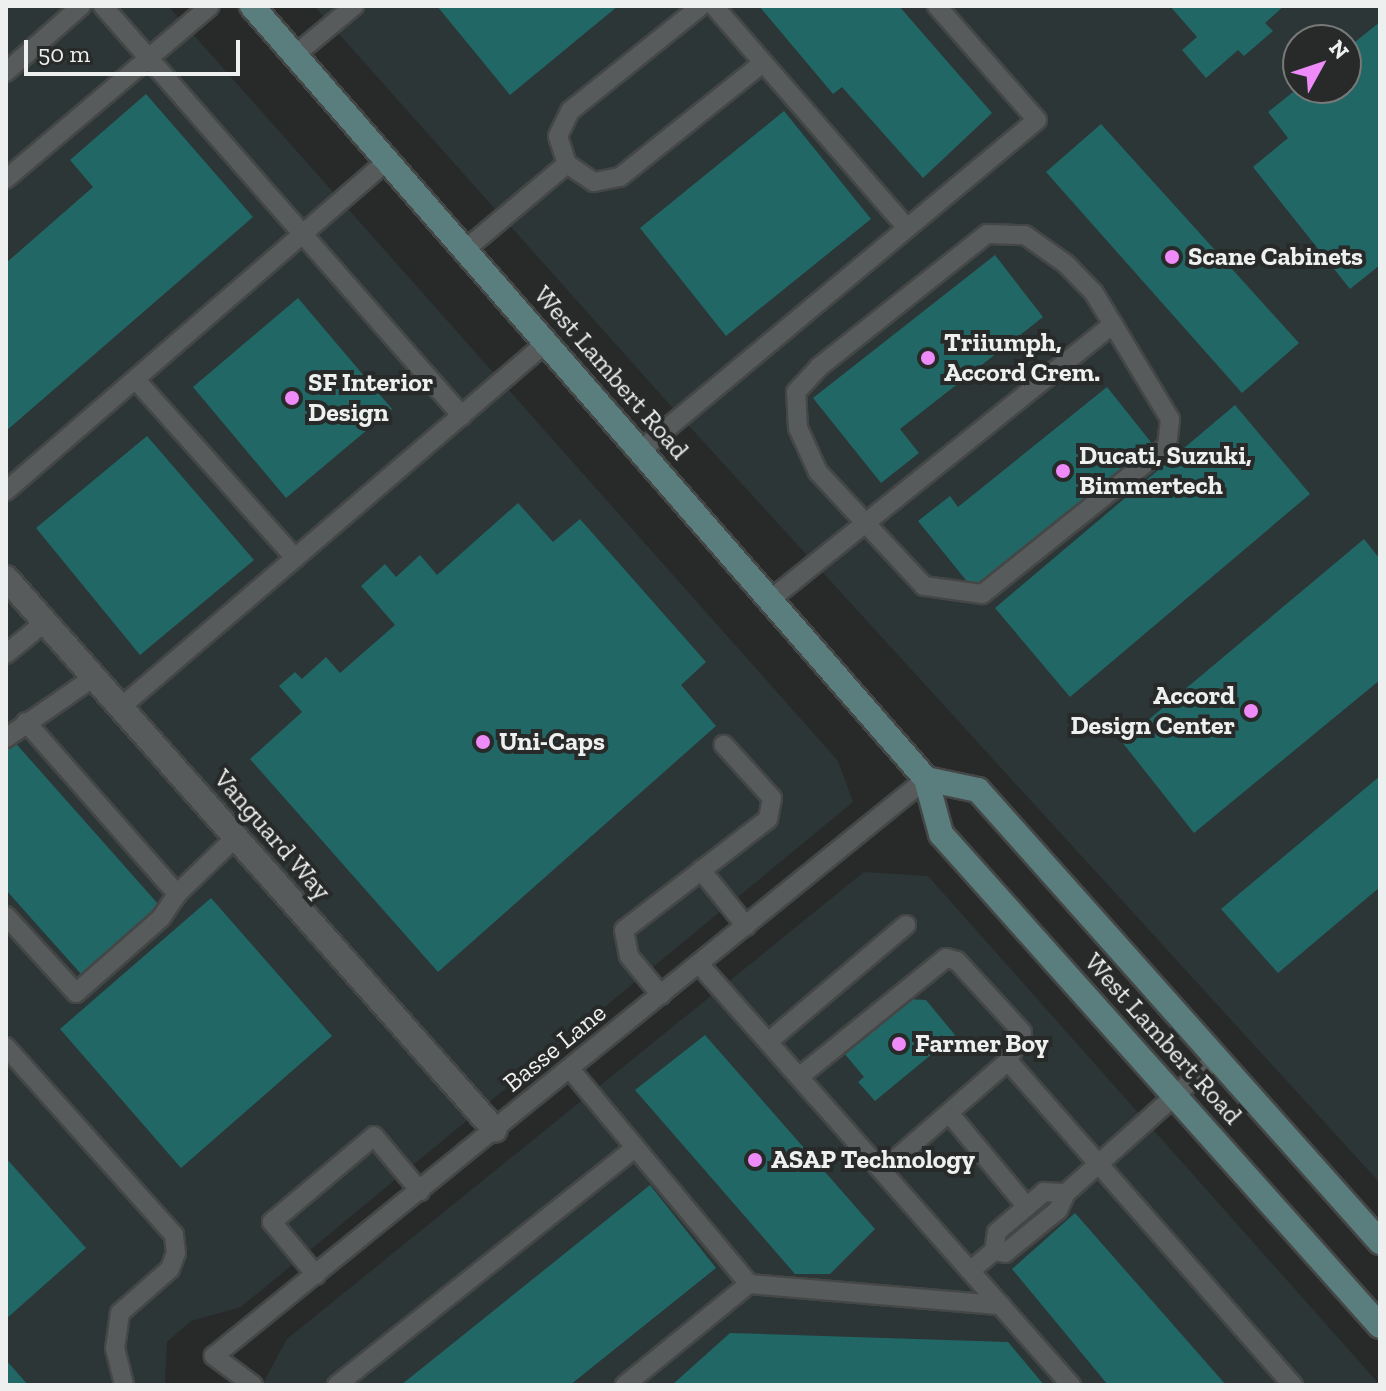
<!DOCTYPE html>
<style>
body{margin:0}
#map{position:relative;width:1386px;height:1391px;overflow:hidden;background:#272a29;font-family:"Zilla Slab",serif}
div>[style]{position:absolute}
.built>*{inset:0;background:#2c3636}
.building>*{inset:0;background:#216766}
.roads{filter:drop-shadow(2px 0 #454747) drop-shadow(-2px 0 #454747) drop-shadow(0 2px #454747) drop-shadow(0 -2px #454747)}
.lane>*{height:18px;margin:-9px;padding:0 9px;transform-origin:9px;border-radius:9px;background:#585b5b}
.street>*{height:24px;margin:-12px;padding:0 12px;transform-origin:12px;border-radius:12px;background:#585b5b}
.secondary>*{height:24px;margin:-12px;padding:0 12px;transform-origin:12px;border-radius:12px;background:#597e7d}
.dots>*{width:22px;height:22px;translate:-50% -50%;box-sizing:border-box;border:4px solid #272a29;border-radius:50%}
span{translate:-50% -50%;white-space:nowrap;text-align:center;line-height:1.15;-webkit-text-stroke:8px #272a29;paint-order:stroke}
.poi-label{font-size:26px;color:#eef0ef;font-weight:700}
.left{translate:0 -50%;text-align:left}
.right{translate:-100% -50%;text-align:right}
.street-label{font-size:26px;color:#eef0ef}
.frame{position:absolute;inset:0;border:8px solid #eef0ef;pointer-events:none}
.north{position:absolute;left:1282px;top:24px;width:80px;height:80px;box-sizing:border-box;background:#272a29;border:2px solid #777978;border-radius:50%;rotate:50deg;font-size:22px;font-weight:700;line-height:32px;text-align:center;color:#eef0ef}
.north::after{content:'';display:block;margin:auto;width:28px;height:36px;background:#ee8bf8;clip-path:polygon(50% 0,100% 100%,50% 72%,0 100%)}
.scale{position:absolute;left:24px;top:40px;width:216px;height:36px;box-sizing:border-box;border:4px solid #eef0ef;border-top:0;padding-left:10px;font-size:24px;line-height:28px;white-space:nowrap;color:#eef0ef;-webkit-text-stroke:6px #272a29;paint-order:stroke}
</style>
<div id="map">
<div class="built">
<div style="clip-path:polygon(6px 6px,168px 6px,838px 761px,853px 802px,241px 1307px,191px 1321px,167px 1342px,165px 1385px,6px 1385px)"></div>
<div style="clip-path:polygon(evenodd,314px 6px,1380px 6px,1380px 1183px,679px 415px,314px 6px,1298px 40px,1346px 40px,1346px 88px,1298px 88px,1298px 40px)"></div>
<div style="clip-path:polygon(864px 872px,928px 876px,1380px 1385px,262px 1385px,287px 1339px)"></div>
</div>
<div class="building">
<div style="clip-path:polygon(437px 6px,618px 6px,510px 95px)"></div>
<div style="clip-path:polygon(759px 6px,899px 6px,992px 113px,923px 178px,842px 87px,833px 94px)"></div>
<div style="clip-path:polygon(1170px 6px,1284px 6px,1265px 23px,1273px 31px,1244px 56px,1238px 50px,1206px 78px,1182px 50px,1197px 37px)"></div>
<div style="clip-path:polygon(1380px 22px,1380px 265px,1350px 289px,1253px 167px,1288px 138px,1268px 112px,1298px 88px,1346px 88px,1346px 49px)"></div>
<div style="clip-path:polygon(146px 94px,253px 217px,6px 431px,6px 263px,93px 187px,70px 160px)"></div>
<div style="clip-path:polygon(784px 111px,871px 219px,726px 336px,640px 228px)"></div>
<div style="clip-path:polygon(1101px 124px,1299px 343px,1242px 393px,1046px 172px)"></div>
<div style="clip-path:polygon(995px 255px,1043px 317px,900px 429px,919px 453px,881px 483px,813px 398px)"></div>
<div style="clip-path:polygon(298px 298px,392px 409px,286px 498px,193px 387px)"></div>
<div style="clip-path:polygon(1107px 387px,1154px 446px,974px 590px,918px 521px,950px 496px,958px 507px)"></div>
<div style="clip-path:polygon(1235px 405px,1310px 494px,1070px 697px,995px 608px)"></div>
<div style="clip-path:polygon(147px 436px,254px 560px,140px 655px,36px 528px)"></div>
<div style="clip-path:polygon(518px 503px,553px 542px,580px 519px,706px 662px,681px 685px,716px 726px,438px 972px,250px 759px,302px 712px,279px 686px,295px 672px,302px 679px,326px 657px,340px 673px,395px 625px,361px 586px,385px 564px,396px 577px,420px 555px,437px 575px)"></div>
<div style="clip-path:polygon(1364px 539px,1380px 559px,1380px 680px,1194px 833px,1122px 742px)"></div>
<div style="clip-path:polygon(11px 738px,159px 905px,81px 974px,6px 890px,6px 743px)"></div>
<div style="clip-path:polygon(1380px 776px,1380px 887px,1278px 973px,1221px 909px)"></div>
<div style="clip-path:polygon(211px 898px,332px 1036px,181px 1168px,60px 1029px)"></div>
<div style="clip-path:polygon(907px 999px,926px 1000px,955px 1035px,875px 1101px,858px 1082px,864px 1077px,844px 1053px)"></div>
<div style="clip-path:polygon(705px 1035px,875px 1229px,830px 1274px,795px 1274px,635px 1090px)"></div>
<div style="clip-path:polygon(6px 1158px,86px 1248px,6px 1319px)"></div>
<div style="clip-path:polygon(650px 1185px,716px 1268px,570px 1385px,401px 1385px)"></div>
<div style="clip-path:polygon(1075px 1213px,1226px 1385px,1108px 1385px,1012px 1269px)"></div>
<div style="clip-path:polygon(730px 1333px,1008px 1342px,1044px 1385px,672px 1385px)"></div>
<div style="clip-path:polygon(6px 1360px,28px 1385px,6px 1385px)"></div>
</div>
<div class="roads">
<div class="lane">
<div style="left:103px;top:6px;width:545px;rotate:48.79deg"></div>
<div style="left:714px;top:6px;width:294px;rotate:49deg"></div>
<div style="left:295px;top:55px;width:77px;rotate:-39.7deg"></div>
<div style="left:6px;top:72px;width:100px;rotate:-41.3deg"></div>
<div style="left:567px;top:164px;width:32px;rotate:34deg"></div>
<div style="left:594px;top:182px;width:26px;rotate:-11deg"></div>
<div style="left:620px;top:177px;width:183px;rotate:-38.6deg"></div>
<div style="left:6px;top:179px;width:267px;rotate:-40.3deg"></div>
<div style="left:987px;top:234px;width:38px;rotate:2deg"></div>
<div style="left:1025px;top:235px;width:50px;rotate:35.3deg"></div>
<div style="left:1066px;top:264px;width:40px;rotate:46deg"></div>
<div style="left:1094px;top:293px;width:147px;rotate:58.9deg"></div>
<div style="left:1170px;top:419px;width:27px;rotate:96deg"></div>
<div style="left:1167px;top:446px;width:237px;rotate:141.3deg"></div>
<div style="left:982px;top:594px;width:59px;rotate:-172.1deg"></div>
<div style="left:924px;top:586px;width:156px;rotate:-132.9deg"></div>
<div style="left:818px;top:472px;width:48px;rotate:-114.4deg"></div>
<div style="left:798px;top:428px;width:36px;rotate:-93deg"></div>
<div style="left:796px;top:392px;width:34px;rotate:-47deg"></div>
<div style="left:819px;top:367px;width:214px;rotate:-38.4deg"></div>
<div style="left:466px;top:249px;width:132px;rotate:-40.1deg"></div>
<div style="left:567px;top:164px;width:29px;rotate:-108deg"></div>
<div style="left:558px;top:136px;width:28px;rotate:-64deg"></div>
<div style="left:570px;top:111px;width:168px;rotate:-38.7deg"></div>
<div style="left:136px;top:380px;width:239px;rotate:48.2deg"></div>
<div style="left:641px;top:450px;width:515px;rotate:-39.81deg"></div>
<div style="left:1037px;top:120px;width:152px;rotate:-131.3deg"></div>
<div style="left:6px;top:491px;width:505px;rotate:-40.91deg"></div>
<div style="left:771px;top:599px;width:439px;rotate:-38.8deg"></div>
<div style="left:6px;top:654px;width:50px;rotate:-39.4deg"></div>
<div style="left:121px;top:707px;width:561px;rotate:-40.59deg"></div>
<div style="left:26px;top:722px;width:229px;rotate:48.7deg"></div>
<div style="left:6px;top:738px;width:107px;rotate:-34.7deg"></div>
<div style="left:701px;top:870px;width:72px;rotate:51.2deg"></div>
<div style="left:6px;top:916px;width:104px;rotate:47.7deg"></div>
<div style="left:76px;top:993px;width:113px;rotate:-41.4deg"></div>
<div style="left:161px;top:918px;width:29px;rotate:-56deg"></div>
<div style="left:177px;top:894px;width:82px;rotate:-44deg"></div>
<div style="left:699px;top:964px;width:562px;rotate:48.54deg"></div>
<div style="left:661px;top:995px;width:50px;rotate:-129.4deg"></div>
<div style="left:629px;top:956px;width:26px;rotate:-101deg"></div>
<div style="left:624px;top:930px;width:182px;rotate:-37.6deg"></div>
<div style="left:768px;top:819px;width:21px;rotate:-79deg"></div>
<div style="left:772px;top:798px;width:72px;rotate:-132.2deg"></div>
<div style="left:768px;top:1042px;width:181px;rotate:-40.3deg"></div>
<div style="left:6px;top:1047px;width:252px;rotate:48.2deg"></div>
<div style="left:174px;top:1235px;width:18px;rotate:84deg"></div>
<div style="left:176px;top:1253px;width:17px;rotate:111deg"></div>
<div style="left:170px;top:1269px;width:67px;rotate:138.7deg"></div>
<div style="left:120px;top:1313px;width:35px;rotate:98deg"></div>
<div style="left:115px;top:1348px;width:38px;rotate:76deg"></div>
<div style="left:570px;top:1069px;width:280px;rotate:50.2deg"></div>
<div style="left:799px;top:1077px;width:189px;rotate:-39deg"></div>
<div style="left:946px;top:958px;width:11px;rotate:15deg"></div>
<div style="left:957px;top:961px;width:96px;rotate:47.5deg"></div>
<div style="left:1022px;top:1032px;width:32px;rotate:116deg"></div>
<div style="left:949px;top:1113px;width:122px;rotate:50.3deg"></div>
<div style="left:882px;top:1171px;width:167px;rotate:-41.1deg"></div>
<div style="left:1008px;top:1061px;width:432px;rotate:48.7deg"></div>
<div style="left:1066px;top:1193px;width:201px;rotate:-41.8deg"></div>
<div style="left:970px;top:1271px;width:31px;rotate:-40deg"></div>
<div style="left:994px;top:1251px;width:19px;rotate:-81deg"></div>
<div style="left:997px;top:1232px;width:62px;rotate:-40.4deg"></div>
<div style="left:1044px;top:1192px;width:22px;rotate:3deg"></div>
<div style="left:1066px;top:1193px;width:19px;rotate:115deg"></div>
<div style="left:1058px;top:1210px;width:68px;rotate:140.9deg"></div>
<div style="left:1005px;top:1253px;width:11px;rotate:-170deg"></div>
<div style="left:316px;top:1275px;width:69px;rotate:-129.7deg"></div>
<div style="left:272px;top:1222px;width:133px;rotate:-40.1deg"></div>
<div style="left:374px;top:1136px;width:72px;rotate:50.1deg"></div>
<div style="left:253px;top:1385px;width:49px;rotate:-143.4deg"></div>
<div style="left:214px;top:1356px;width:916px;rotate:-39.02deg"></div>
<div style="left:337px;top:1385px;width:381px;rotate:-38.5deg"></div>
<div style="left:625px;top:1385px;width:160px;rotate:-39.2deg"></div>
<div style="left:749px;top:1284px;width:253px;rotate:4.8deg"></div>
</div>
<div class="street">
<div style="left:6px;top:578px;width:737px;rotate:48.46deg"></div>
</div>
<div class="secondary">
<div style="left:252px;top:6px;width:1026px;rotate:48.91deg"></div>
<div style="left:926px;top:779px;width:57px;rotate:74.7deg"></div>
<div style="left:941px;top:834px;width:659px;rotate:48.26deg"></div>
<div style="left:926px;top:779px;width:53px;rotate:11.9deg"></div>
<div style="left:978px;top:790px;width:605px;rotate:48.35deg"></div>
</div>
</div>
<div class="dots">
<div style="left:1172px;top:257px;background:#ee8bf8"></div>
<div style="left:928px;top:358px;background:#ee8bf8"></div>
<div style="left:292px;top:398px;background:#ee8bf8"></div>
<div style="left:1063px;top:471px;background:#ee8bf8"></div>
<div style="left:1251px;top:711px;background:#ee8bf8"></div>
<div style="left:483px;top:742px;background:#ee8bf8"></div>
<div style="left:899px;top:1044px;background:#ee8bf8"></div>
<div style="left:755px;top:1160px;background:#ee8bf8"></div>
</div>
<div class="poi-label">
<span class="left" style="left:1188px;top:257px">Scane Cabinets</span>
<span class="left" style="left:944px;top:358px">Triiumph,<br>Accord Crem.</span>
<span class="left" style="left:308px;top:398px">SF Interior<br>Design</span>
<span class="left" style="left:1079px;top:471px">Ducati, Suzuki,<br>Bimmertech</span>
<span class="right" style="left:1235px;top:711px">Accord<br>Design Center</span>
<span class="left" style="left:499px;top:742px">Uni-Caps</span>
<span class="left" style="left:915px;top:1044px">Farmer Boy</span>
<span class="left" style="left:771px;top:1160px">ASAP Technology</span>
</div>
<div class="street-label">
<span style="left:611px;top:373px;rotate:49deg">West Lambert Road</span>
<span style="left:272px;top:835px;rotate:49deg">Vanguard Way</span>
<span style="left:1163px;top:1039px;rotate:48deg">West Lambert Road</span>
<span style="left:555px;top:1048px;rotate:-39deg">Basse Lane</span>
</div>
<div class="frame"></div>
<div class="north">N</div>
<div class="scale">50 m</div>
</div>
